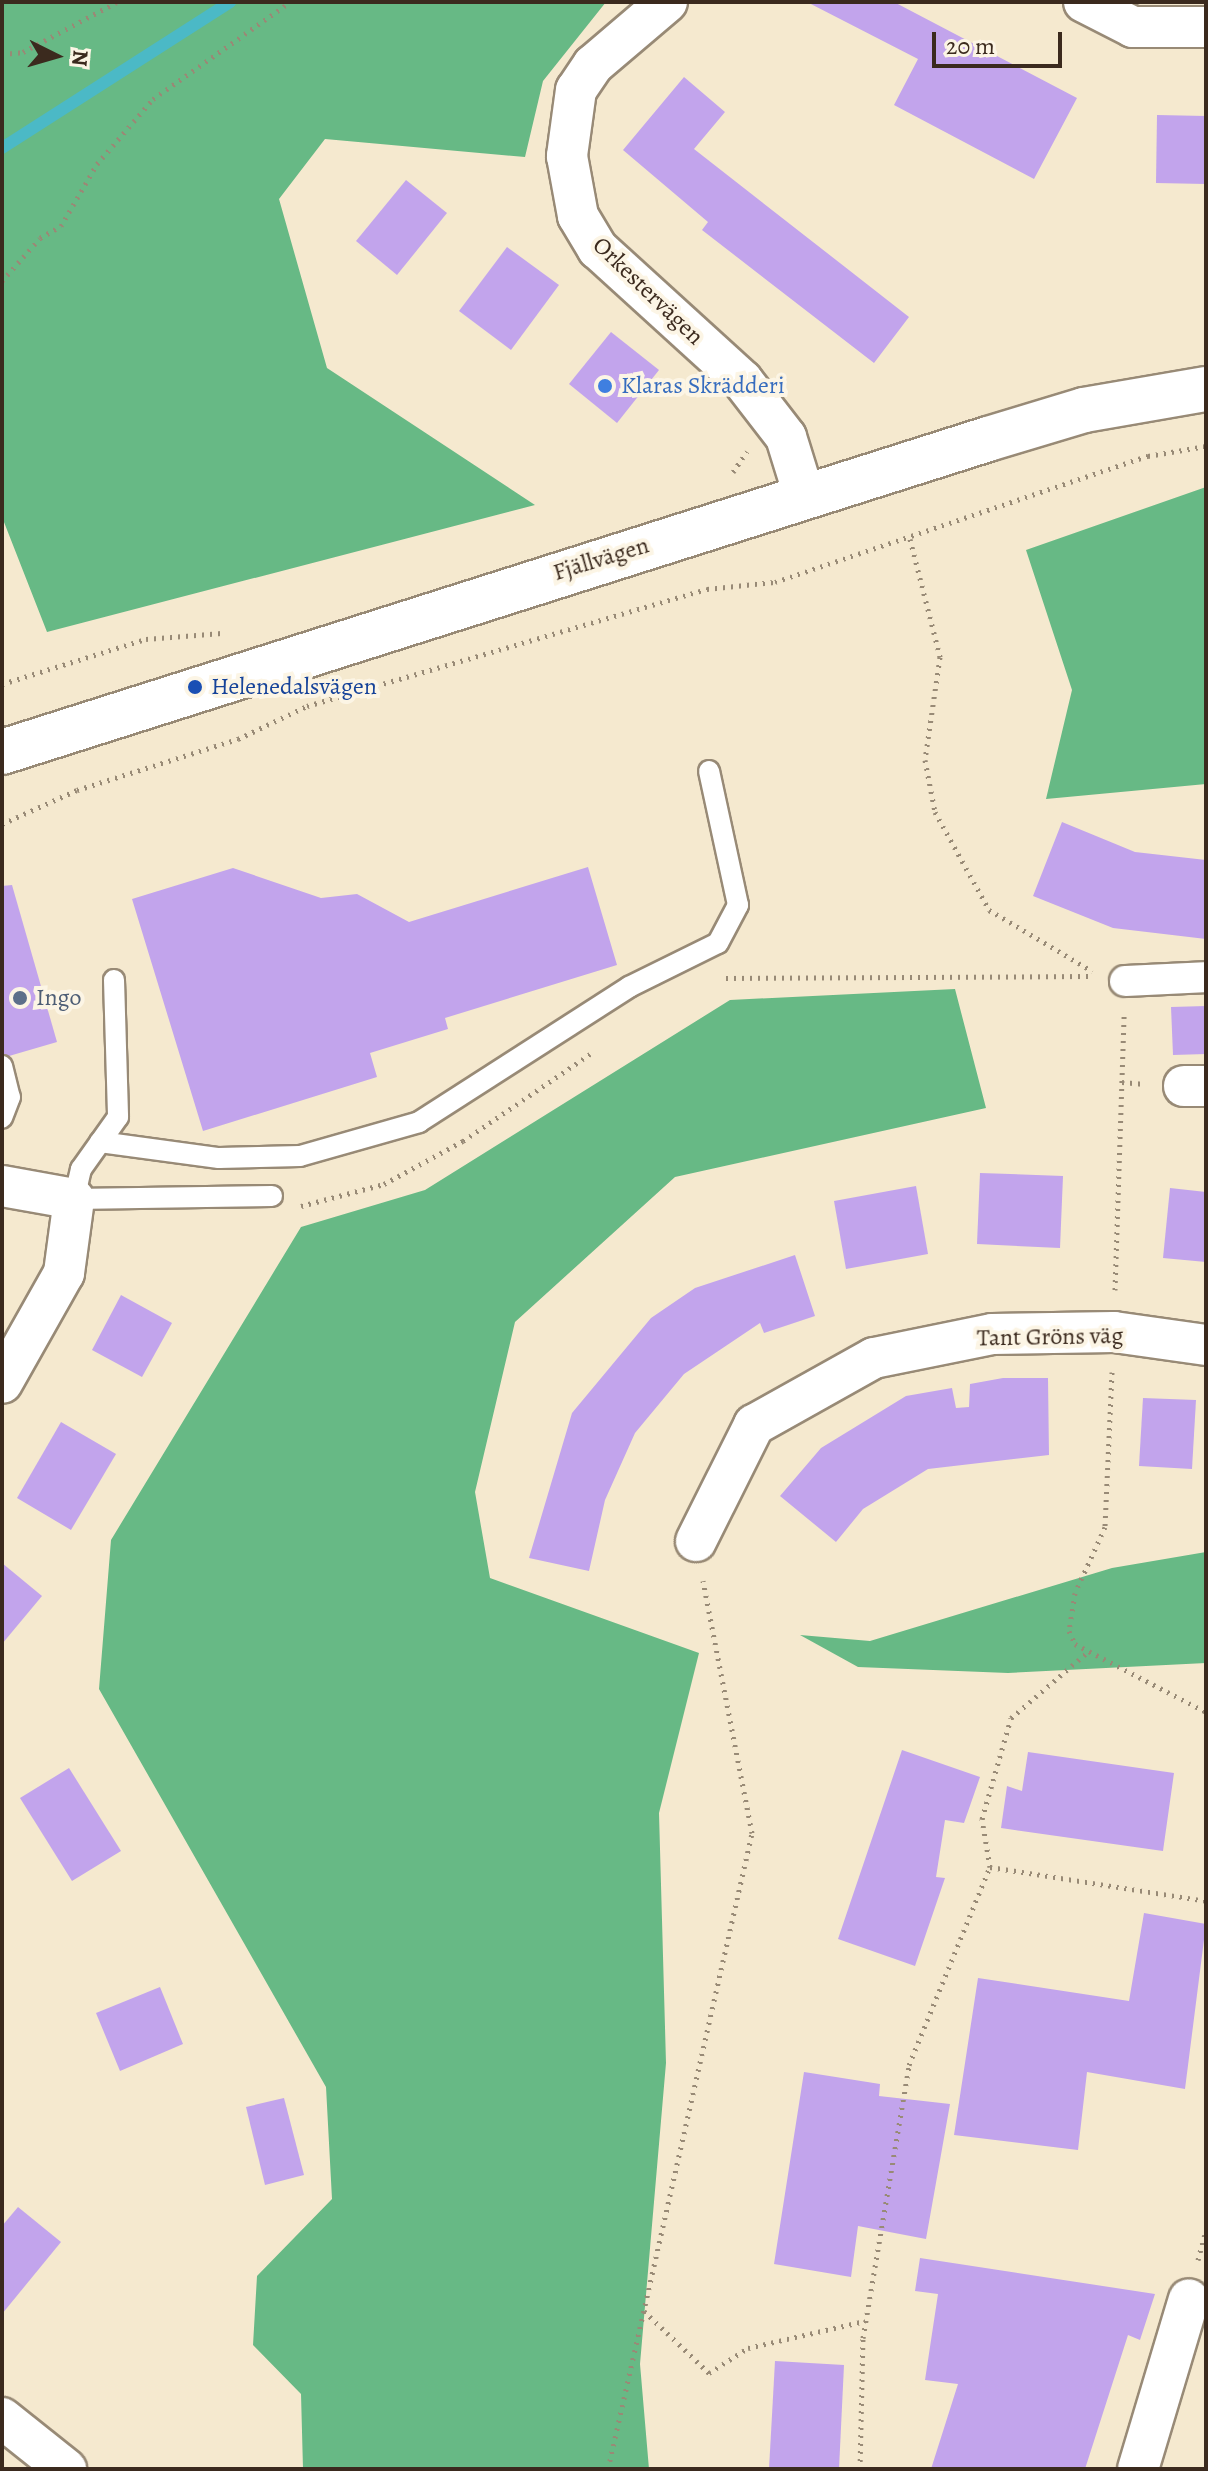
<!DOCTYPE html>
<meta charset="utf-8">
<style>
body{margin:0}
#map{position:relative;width:1208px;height:2471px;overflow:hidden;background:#f5e9cf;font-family:Alegreya,serif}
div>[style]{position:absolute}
.forest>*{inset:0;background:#67b985}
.stream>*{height:12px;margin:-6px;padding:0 6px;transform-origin:6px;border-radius:6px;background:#4bb9c6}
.building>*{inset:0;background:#c2a4ec}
.path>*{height:5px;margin-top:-2.5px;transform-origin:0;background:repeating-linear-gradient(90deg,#988a76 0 2px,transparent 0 8px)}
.roads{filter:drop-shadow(2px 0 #988a76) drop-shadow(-2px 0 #988a76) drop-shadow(0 2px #988a76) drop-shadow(0 -2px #988a76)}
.service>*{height:20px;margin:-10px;padding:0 10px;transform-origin:10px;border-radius:10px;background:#fff}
.pedestrian>*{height:30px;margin:-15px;padding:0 15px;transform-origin:15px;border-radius:15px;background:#fff}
.minor>*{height:40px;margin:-20px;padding:0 20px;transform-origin:20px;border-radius:20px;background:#fff}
.tertiary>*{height:44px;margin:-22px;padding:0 22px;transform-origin:22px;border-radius:22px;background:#fff}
.dots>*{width:22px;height:22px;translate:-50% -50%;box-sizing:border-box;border:4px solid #fcf5e5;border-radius:50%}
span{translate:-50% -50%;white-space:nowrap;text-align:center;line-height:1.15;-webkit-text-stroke:8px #fcf5e5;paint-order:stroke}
.street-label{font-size:24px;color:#3b2a1e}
.shop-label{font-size:24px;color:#366cbe}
.left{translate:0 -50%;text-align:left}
.transit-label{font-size:24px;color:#164399}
.service-label{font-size:24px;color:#4e5e75}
.frame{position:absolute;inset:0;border:4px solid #3b2a1e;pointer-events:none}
.north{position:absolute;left:16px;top:16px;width:80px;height:80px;-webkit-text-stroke:6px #fcf5e5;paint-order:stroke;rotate:95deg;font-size:22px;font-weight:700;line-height:32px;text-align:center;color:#3b2a1e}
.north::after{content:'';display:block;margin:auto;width:28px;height:36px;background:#3b2a1e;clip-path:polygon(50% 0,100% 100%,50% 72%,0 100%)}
.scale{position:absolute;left:932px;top:32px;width:130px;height:36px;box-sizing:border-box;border:4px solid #3b2a1e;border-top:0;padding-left:10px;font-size:24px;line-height:28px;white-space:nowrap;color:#3b2a1e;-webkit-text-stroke:6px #fcf5e5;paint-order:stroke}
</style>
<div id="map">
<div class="forest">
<div style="clip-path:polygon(2px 2px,606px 2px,543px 81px,525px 157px,325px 139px,279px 199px,327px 368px,535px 505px,47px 632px,2px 517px)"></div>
<div style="clip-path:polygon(1206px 487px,1206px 784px,1046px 799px,1072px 690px,1026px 550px)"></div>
<div style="clip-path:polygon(955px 989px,986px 1108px,675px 1177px,515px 1322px,475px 1492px,490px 1578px,699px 1653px,659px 1813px,666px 2063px,640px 2364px,649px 2469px,303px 2469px,301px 2394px,253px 2345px,257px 2276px,332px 2199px,326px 2087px,99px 1689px,111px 1540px,301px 1227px,425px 1190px,730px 1000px)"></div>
<div style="clip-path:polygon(1206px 1552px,1206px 1663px,1008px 1673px,858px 1667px,800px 1635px,870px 1641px,1112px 1568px)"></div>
</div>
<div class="stream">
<div style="left:2px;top:148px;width:271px;rotate:-32.6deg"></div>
</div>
<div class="building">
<div style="clip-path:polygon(807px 2px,894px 2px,1077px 98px,1034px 179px,894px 105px,918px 59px)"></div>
<div style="clip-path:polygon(684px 77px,725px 112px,694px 149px,909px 317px,874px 363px,702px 230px,708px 222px,623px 150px)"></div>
<div style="clip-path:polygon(1157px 115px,1206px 116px,1206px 184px,1156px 183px)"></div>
<div style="clip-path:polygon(406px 180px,447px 213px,397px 275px,356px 241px)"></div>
<div style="clip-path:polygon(507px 247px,559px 285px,511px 350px,459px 311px)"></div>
<div style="clip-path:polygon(611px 332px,659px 370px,617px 423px,569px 384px)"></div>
<div style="clip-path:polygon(1062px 822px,1135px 852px,1206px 860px,1206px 939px,1113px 928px,1033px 896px)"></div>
<div style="clip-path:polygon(588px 867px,617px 965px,445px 1018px,448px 1029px,370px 1053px,377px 1077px,203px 1131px,132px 899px,233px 868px,321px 898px,357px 894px,409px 922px)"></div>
<div style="clip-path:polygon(12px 885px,57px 1042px,9px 1056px,2px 1053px,2px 886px)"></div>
<div style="clip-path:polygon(1206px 1006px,1206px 1054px,1173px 1055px,1171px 1007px)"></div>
<div style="clip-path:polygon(980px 1173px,1063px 1176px,1060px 1248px,977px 1244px)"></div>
<div style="clip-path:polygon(916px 1186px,928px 1254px,846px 1269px,834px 1201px)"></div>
<div style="clip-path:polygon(1170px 1188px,1206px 1192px,1206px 1262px,1163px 1258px)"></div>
<div style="clip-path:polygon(795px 1255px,815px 1316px,764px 1333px,760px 1323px,684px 1374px,635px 1433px,605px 1500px,589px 1571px,529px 1558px,572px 1413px,651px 1318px,695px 1288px)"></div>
<div style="clip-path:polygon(121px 1295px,172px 1323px,142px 1377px,92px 1350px)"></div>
<div style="clip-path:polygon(1003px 1378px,1048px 1378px,1049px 1455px,928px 1469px,863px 1509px,836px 1542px,780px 1496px,821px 1448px,906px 1396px,952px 1388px,956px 1408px,969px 1407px,970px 1384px)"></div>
<div style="clip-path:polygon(1143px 1398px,1196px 1400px,1192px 1469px,1139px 1466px)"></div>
<div style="clip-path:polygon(61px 1422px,116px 1454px,71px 1530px,17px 1498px)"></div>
<div style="clip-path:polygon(2px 1563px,42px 1596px,2px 1644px)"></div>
<div style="clip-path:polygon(902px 1750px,980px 1777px,964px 1823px,945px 1820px,936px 1877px,945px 1878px,915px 1966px,838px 1939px)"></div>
<div style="clip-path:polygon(1028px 1752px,1174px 1773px,1163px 1851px,1001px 1828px,1007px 1786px,1022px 1791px)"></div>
<div style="clip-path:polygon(69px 1768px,121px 1851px,72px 1881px,20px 1798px)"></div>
<div style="clip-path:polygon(1144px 1913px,1206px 1924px,1185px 2089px,1087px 2072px,1078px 2150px,954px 2135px,978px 1978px,1129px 2001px)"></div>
<div style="clip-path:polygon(160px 1987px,183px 2044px,120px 2071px,96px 2013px)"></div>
<div style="clip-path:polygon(804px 2072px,880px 2084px,879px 2096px,950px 2104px,926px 2239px,858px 2226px,851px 2277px,774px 2264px)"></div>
<div style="clip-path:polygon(284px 2098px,304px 2175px,265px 2185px,246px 2107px)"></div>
<div style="clip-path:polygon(18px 2207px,61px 2242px,2px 2314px,2px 2226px)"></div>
<div style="clip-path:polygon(920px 2258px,1155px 2294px,1140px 2340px,1128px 2335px,1085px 2469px,931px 2469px,958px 2384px,925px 2380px,938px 2294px,915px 2291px)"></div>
<div style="clip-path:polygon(775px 2361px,844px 2365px,839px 2469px,769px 2469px)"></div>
</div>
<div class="path">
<div style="left:2px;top:54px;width:21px;rotate:-5deg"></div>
<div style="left:23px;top:52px;width:106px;rotate:-28deg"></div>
<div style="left:2px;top:281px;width:57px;rotate:-48.5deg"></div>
<div style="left:40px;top:238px;width:24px;rotate:-30deg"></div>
<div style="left:61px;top:226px;width:72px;rotate:-59.9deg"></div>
<div style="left:97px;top:164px;width:86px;rotate:-49.3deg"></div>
<div style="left:153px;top:99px;width:168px;rotate:-35.3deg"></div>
<div style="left:733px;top:472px;width:25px;rotate:-56deg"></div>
<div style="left:910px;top:539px;width:122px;rotate:75.7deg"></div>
<div style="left:940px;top:657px;width:104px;rotate:98.3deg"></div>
<div style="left:925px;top:760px;width:53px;rotate:79.1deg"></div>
<div style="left:935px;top:812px;width:112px;rotate:61.1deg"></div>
<div style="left:989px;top:910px;width:120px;rotate:30.6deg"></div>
<div style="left:2px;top:684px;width:151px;rotate:-17.4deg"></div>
<div style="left:146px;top:639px;width:76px;rotate:-4.5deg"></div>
<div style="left:2px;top:824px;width:82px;rotate:-24.4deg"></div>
<div style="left:77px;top:790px;width:169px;rotate:-17.6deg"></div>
<div style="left:238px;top:739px;width:76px;rotate:-25.6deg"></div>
<div style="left:307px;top:706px;width:417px;rotate:-16.3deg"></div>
<div style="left:707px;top:589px;width:68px;rotate:-5.9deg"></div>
<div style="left:775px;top:582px;width:394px;rotate:-18.7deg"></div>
<div style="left:1148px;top:456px;width:59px;rotate:-9.8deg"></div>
<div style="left:726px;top:978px;width:362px;rotate:-0.3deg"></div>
<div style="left:1122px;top:1082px;width:23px;rotate:5deg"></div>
<div style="left:301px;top:1206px;width:86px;rotate:-14.8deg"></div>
<div style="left:384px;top:1184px;width:90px;rotate:-28.6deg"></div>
<div style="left:463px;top:1141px;width:154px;rotate:-34.4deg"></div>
<div style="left:1115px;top:1290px;width:274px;rotate:-88.1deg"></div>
<div style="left:1112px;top:1372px;width:155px;rotate:92.6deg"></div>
<div style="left:1105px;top:1527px;width:72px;rotate:114.4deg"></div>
<div style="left:1075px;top:1593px;width:38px;rotate:99deg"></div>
<div style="left:1069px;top:1631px;width:14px;rotate:65deg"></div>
<div style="left:1075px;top:1644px;width:148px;rotate:27.4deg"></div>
<div style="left:990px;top:1867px;width:49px;rotate:-99.5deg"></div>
<div style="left:982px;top:1819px;width:105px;rotate:-74deg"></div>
<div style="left:1011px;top:1718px;width:103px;rotate:-40.7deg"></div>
<div style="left:1198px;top:2260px;width:31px;rotate:-75deg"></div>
<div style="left:644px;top:2311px;width:90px;rotate:43.6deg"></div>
<div style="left:709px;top:2373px;width:46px;rotate:-32.7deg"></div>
<div style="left:748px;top:2348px;width:120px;rotate:-13deg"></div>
<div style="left:608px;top:2469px;width:652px;rotate:-77.24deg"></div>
<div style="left:752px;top:1833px;width:257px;rotate:-101deg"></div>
<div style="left:860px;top:2469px;width:131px;rotate:-88.7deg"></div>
<div style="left:863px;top:2338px;width:277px;rotate:-80.4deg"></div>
<div style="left:909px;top:2065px;width:214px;rotate:-67.8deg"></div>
<div style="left:990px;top:1867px;width:219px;rotate:8.9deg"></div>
</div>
<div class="roads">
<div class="service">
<div style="left:114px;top:980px;width:137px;rotate:88.3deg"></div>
<div style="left:118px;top:1117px;width:64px;rotate:125.4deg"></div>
<div style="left:81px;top:1169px;width:31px;rotate:103deg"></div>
<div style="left:74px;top:1199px;width:198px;rotate:-0.9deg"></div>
<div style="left:2px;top:1066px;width:32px;rotate:76deg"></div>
<div style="left:10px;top:1097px;width:22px;rotate:111deg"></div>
<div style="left:100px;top:1142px;width:120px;rotate:7.7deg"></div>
<div style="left:219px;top:1158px;width:81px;rotate:-1.4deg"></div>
<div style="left:300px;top:1156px;width:124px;rotate:-15.9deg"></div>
<div style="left:419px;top:1122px;width:250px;rotate:-32.7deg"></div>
<div style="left:629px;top:987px;width:99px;rotate:-26.3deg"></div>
<div style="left:718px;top:943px;width:43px;rotate:-62.2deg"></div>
<div style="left:738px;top:905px;width:137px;rotate:-102.2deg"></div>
</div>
<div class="pedestrian">
<div style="left:1125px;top:981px;width:81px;rotate:-2.8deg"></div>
</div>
<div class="minor">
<div style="left:667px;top:2px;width:97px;rotate:139.6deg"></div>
<div style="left:593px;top:65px;width:30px;rotate:124deg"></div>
<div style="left:576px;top:90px;width:67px;rotate:97.8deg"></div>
<div style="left:567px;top:156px;width:61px;rotate:79.6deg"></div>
<div style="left:578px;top:216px;width:39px;rotate:59deg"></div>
<div style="left:598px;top:249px;width:195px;rotate:42.3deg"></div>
<div style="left:742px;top:380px;width:72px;rotate:52.3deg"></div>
<div style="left:786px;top:437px;width:61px;rotate:72.8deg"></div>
<div style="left:1084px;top:2px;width:55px;rotate:27deg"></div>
<div style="left:1133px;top:27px;width:73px"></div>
<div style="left:1184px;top:1086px;width:22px"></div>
<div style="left:2px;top:1186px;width:73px;rotate:10.2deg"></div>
<div style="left:74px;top:1199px;width:75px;rotate:97.7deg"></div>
<div style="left:64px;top:1273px;width:126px;rotate:119.4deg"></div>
<div style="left:696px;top:1541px;width:130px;rotate:-63.4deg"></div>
<div style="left:754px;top:1425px;width:137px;rotate:-29.2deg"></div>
<div style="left:874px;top:1358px;width:120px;rotate:-11.5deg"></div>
<div style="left:992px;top:1334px;width:122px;rotate:-0.9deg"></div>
<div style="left:1114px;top:1332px;width:93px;rotate:8deg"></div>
<div style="left:2px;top:2418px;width:82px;rotate:38.6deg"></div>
<div style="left:1138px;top:2469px;width:177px;rotate:-73.3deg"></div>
</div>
<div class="tertiary">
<div style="left:2px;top:752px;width:1034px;rotate:-17.61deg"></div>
<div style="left:988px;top:439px;width:100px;rotate:-16.8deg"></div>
<div style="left:1084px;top:410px;width:124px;rotate:-9.8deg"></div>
</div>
</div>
<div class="dots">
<div style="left:605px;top:386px;background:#3f7fe0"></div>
<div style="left:195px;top:687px;background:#1a4fb4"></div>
<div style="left:20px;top:998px;background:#5c6f8a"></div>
</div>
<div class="street-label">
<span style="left:648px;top:291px;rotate:44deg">Orkestervägen</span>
<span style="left:601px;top:559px;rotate:-17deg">Fjällvägen</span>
<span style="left:1050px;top:1337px;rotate:-1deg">Tant Gröns väg</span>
</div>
<div class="shop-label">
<span class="left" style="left:621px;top:386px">Klaras Skrädderi</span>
</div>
<div class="transit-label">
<span class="left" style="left:211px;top:687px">Helenedalsvägen</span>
</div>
<div class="service-label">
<span class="left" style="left:36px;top:998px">Ingo</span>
</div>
<div class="frame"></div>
<div class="north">N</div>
<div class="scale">20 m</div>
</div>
